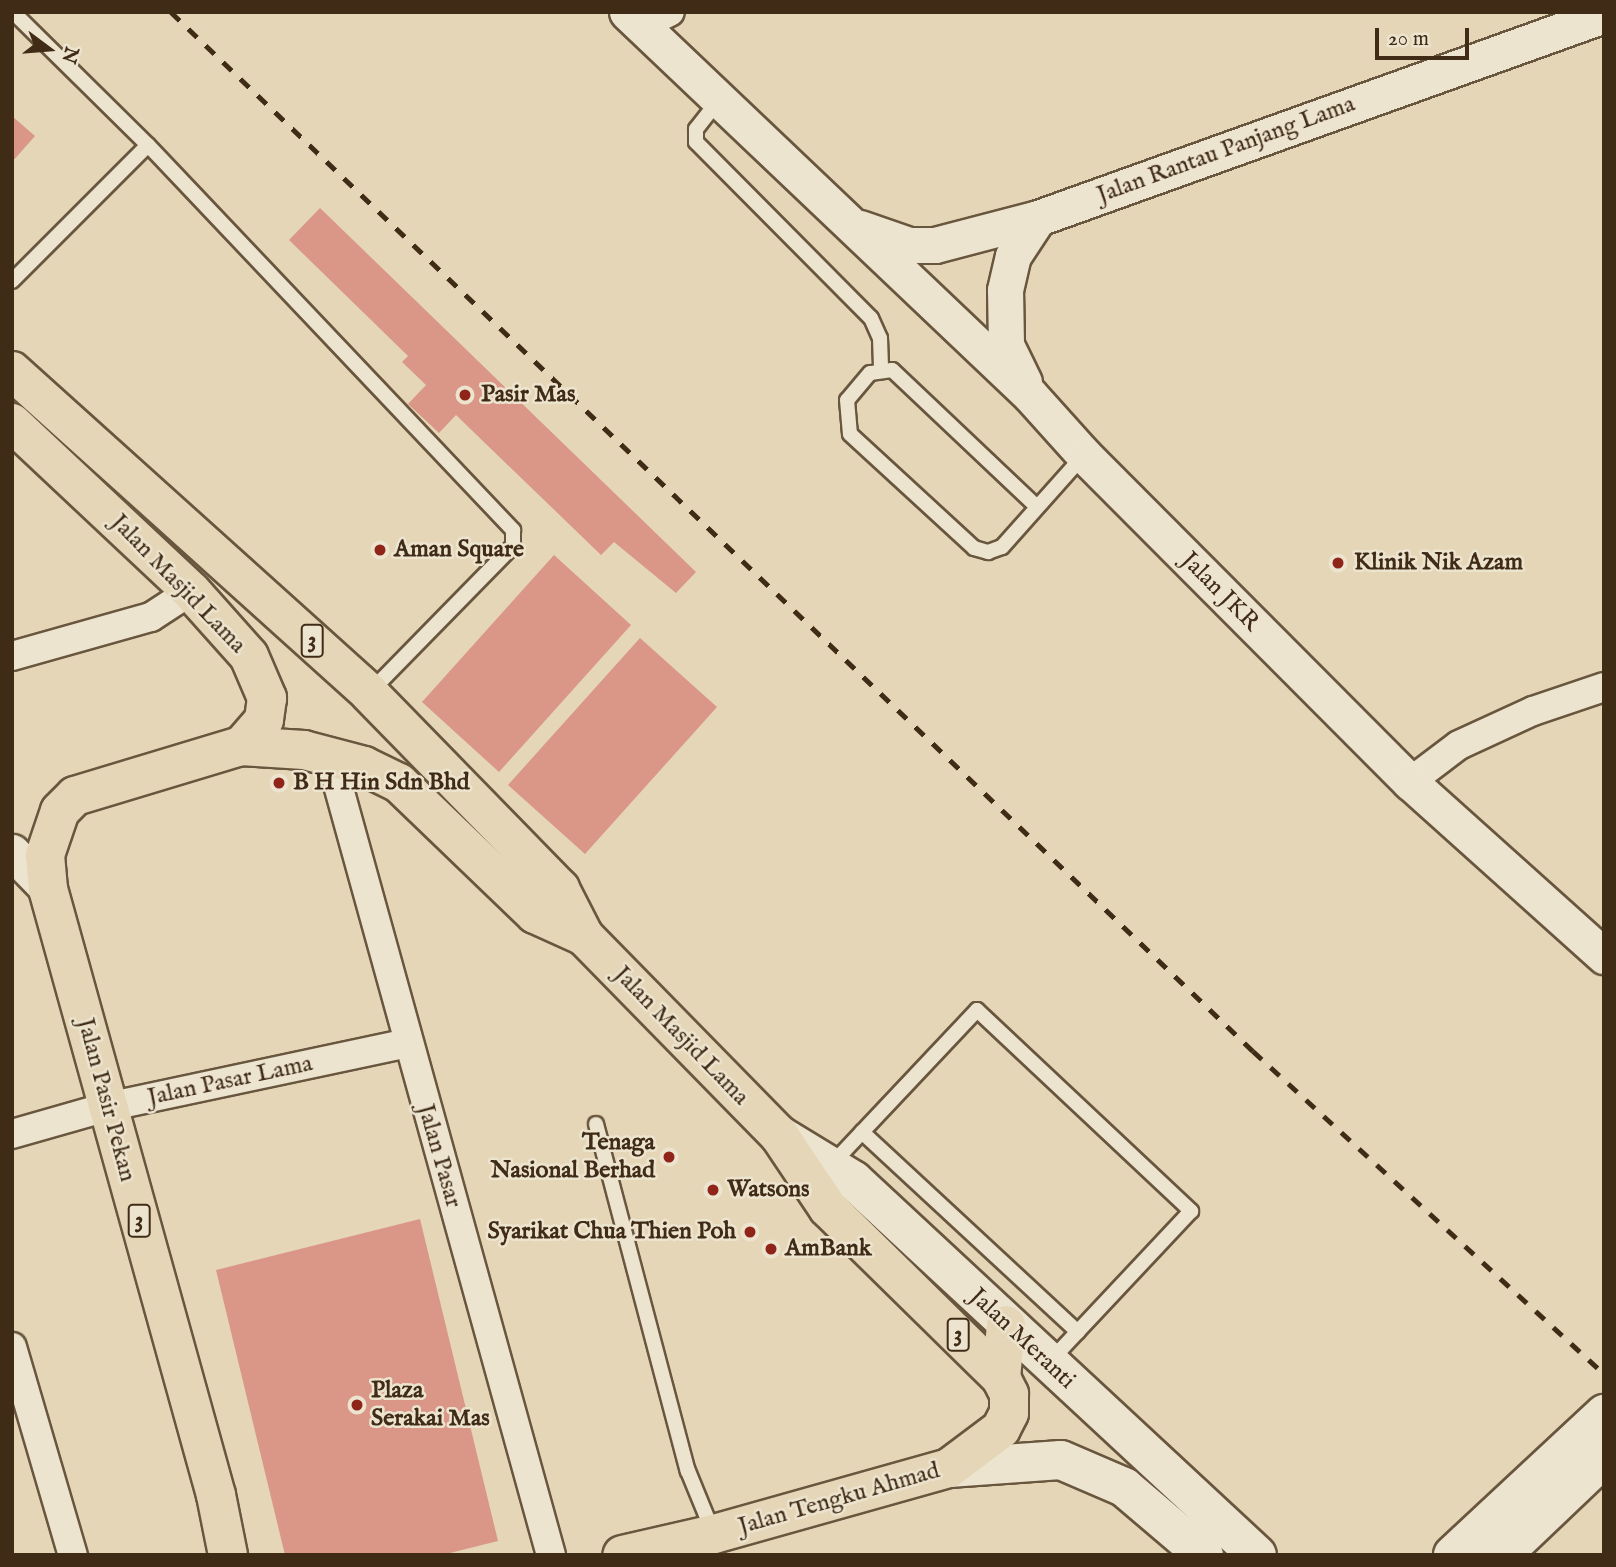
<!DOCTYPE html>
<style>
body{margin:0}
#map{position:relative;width:1616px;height:1567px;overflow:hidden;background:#e4d6b7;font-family:"IM FELL English",serif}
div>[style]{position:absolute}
.building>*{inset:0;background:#da9788}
.roads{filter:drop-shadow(2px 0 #69563e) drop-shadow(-2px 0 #69563e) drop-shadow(0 2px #69563e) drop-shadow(0 -2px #69563e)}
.service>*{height:14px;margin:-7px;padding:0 7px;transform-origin:7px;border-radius:7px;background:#ede4d0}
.minor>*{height:28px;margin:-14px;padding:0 14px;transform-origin:14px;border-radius:14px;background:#ede4d0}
.tertiary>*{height:35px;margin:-17.5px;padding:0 17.5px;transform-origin:17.5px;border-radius:17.5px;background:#ede4d0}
.secondary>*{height:38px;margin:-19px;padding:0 19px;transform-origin:19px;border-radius:19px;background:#ede4d0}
.trunk>*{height:38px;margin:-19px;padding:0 19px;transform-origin:19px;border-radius:19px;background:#e4d6b7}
.rail>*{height:5px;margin-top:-2.5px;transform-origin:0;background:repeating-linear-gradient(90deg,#402c16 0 12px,transparent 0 24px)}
.dots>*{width:19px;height:19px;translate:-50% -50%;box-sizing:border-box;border:4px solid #ede4d0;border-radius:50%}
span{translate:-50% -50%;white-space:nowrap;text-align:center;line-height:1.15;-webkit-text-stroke:5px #ede4d0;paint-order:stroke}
.shield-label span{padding:2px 5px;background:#ede4d0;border:2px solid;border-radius:5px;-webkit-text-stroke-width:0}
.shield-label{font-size:23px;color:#402c16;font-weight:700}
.street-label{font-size:24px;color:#402c16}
.poi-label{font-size:24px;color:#402c16;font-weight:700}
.left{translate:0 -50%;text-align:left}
.right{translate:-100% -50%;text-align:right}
.frame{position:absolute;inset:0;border:14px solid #402c16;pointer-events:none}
.north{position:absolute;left:14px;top:14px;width:70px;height:70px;-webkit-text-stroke:5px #ede4d0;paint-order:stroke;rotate:106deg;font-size:19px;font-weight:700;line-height:28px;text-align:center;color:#402c16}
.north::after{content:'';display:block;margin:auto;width:24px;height:32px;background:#402c16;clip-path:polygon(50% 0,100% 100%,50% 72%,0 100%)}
.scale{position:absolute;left:1375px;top:28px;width:94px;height:32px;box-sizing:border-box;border:4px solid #402c16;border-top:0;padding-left:9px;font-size:21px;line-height:24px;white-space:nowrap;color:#402c16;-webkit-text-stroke:5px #ede4d0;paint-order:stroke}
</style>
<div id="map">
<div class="building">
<div style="clip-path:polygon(12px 116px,35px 136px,12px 162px)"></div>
<div style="clip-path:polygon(320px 208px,696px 572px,676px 593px,614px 542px,601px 555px,456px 415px,439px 433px,408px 404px,426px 385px,402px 362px,408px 356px,289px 240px)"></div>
<div style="clip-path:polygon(554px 555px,631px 625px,499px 772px,422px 702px)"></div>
<div style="clip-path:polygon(640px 638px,717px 707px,585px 854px,508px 785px)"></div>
<div style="clip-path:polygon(420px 1219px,498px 1541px,442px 1555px,285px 1555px,216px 1270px)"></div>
</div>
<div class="roads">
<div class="service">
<div style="left:13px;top:12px;width:190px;rotate:44.6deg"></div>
<div style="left:718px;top:101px;width:36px;rotate:128deg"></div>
<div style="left:696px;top:129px;width:13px;rotate:90deg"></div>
<div style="left:696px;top:142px;width:248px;rotate:45.2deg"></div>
<div style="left:871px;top:318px;width:22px;rotate:66deg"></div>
<div style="left:880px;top:338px;width:31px;rotate:88deg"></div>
<div style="left:12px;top:281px;width:192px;rotate:-45deg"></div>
<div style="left:148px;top:145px;width:531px;rotate:46.53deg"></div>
<div style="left:513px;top:530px;width:16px;rotate:90deg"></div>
<div style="left:513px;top:546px;width:204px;rotate:134.4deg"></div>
<div style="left:1036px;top:506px;width:198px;rotate:-136.6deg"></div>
<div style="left:892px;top:370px;width:22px;rotate:172deg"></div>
<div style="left:870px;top:373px;width:35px;rotate:130deg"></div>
<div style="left:847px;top:400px;width:34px;rotate:85deg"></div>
<div style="left:850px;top:434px;width:168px;rotate:42.6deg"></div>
<div style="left:974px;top:548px;width:15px;rotate:16deg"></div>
<div style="left:988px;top:552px;width:15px;rotate:-20deg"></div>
<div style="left:1002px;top:547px;width:123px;rotate:-48.3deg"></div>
<div style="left:596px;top:1124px;width:359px;rotate:75.2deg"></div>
<div style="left:688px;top:1471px;width:66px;rotate:67.7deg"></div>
<div style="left:862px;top:1132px;width:294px;rotate:42.8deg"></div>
<div style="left:831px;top:1165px;width:213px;rotate:-46.7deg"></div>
<div style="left:977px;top:1010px;width:294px;rotate:43.2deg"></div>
<div style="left:1191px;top:1211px;width:204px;rotate:133.2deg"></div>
</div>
<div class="minor">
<div style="left:641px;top:26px;width:32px;rotate:-26deg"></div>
<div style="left:12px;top:656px;width:144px;rotate:-15.7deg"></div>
<div style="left:151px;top:617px;width:48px;rotate:-33deg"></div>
<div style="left:330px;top:756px;width:829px;rotate:74.54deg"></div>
<div style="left:1410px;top:782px;width:61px;rotate:-37.1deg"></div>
<div style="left:1459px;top:745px;width:81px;rotate:-24.7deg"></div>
<div style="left:1533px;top:711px;width:75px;rotate:-18.7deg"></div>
<div style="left:12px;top:1134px;width:99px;rotate:-15.9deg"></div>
<div style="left:107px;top:1107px;width:307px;rotate:-12deg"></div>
<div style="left:12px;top:1347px;width:217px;rotate:73.7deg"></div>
</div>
<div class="tertiary">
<div style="left:627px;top:12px;width:556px;rotate:43.54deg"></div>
<div style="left:1030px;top:395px;width:81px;rotate:48deg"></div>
<div style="left:1084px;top:455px;width:462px;rotate:45.1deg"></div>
<div style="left:1410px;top:782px;width:261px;rotate:41.9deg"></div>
<div style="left:860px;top:228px;width:52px;rotate:19.1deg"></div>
<div style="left:909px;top:245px;width:26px"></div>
<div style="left:935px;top:245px;width:106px;rotate:-14.7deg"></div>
<div style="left:1038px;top:218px;width:601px;rotate:-19.73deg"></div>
<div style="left:1024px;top:382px;width:41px;rotate:-115.9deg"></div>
<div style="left:1006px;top:345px;width:55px;rotate:-91deg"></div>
<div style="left:1005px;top:290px;width:35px;rotate:-77deg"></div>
<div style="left:1013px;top:256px;width:45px;rotate:-56.7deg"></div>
<div style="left:12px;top:852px;width:52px;rotate:45.8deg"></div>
</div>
<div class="secondary">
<div style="left:779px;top:1135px;width:87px;rotate:31.3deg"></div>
<div style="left:853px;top:1180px;width:551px;rotate:42.87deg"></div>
<div style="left:949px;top:1468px;width:112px;rotate:-4.1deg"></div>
<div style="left:1061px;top:1460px;width:69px;rotate:23.2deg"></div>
<div style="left:1124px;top:1487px;width:105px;rotate:40.4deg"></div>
<div style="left:1453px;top:1555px;width:207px;rotate:-43deg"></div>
<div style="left:1502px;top:1555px;width:141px;rotate:-43.6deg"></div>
</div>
<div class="trunk">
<div style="left:12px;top:371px;width:481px;rotate:42deg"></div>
<div style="left:369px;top:693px;width:274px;rotate:45.7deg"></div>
<div style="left:560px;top:889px;width:53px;rotate:62.9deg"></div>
<div style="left:584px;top:936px;width:279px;rotate:45.6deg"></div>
<div style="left:779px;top:1135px;width:88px;rotate:56.1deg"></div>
<div style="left:828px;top:1208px;width:243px;rotate:44.5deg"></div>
<div style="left:1001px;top:1378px;width:18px;rotate:63deg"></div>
<div style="left:1009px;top:1394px;width:19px;rotate:90deg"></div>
<div style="left:1009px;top:1413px;width:18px;rotate:117deg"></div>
<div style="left:1001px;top:1429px;width:65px;rotate:143.1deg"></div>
<div style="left:949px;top:1468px;width:244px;rotate:164.3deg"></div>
<div style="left:714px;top:1534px;width:94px;rotate:167.1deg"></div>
<div style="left:12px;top:423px;width:245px;rotate:43.2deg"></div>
<div style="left:191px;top:591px;width:87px;rotate:48.3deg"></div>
<div style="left:249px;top:656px;width:46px;rotate:66.8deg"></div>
<div style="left:267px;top:698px;width:22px;rotate:98deg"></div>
<div style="left:264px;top:720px;width:35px;rotate:131deg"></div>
<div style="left:1001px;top:1378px;width:53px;rotate:-84.6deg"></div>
<div style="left:228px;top:1555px;width:61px;rotate:-101.3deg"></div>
<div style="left:216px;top:1495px;width:629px;rotate:-105.49deg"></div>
<div style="left:48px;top:889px;width:34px;rotate:-95deg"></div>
<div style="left:45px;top:855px;width:46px;rotate:-71.2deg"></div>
<div style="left:60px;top:811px;width:21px;rotate:-45deg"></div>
<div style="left:75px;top:796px;width:173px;rotate:-16.8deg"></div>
<div style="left:241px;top:746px;width:63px;rotate:3.6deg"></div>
<div style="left:304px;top:750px;width:62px;rotate:14.9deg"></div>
<div style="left:364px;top:766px;width:39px;rotate:26deg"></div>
<div style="left:399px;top:783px;width:189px;rotate:43.9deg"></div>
<div style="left:535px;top:914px;width:54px;rotate:24.2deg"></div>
</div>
</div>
<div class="rail">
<div style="left:171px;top:12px;width:1500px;rotate:43.84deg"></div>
<div style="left:1253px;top:1051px;width:477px;rotate:42.6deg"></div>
</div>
<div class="dots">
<div style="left:465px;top:395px;background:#8f2418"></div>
<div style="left:380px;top:550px;background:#8f2418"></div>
<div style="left:1338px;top:563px;background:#8f2418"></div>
<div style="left:279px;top:783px;background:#8f2418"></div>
<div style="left:669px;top:1157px;background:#8f2418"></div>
<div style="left:713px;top:1190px;background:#8f2418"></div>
<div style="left:750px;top:1232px;background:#8f2418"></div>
<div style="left:771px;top:1249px;background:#8f2418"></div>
<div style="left:357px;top:1405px;background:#8f2418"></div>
</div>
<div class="shield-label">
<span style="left:312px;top:641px">3</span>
<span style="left:139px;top:1221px">3</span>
<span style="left:958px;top:1335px">3</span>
</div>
<div class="street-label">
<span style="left:1226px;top:150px;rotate:-20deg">Jalan Rantau Panjang Lama</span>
<span style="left:178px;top:584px;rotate:46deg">Jalan Masjid Lama</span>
<span style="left:1220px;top:592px;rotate:45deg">Jalan JKR</span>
<span style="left:681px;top:1036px;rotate:46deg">Jalan Masjid Lama</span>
<span style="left:230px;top:1081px;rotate:-12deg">Jalan Pasar Lama</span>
<span style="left:106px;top:1100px;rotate:75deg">Jalan Pasir Pekan</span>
<span style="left:439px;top:1156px;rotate:74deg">Jalan Pasar</span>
<span style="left:1022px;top:1339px;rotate:43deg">Jalan Meranti</span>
<span style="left:839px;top:1499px;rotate:-16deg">Jalan Tengku Ahmad</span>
</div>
<div class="poi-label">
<span class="left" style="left:481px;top:395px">Pasir Mas</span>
<span class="left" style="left:394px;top:550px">Aman Square</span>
<span class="left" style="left:1354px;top:563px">Klinik Nik Azam</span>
<span class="left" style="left:293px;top:783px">B H Hin Sdn Bhd</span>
<span class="right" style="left:655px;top:1157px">Tenaga<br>Nasional Berhad</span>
<span class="left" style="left:727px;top:1190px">Watsons</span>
<span class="right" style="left:736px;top:1232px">Syarikat Chua Thien Poh</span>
<span class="left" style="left:785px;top:1249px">AmBank</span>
<span class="left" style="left:371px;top:1405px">Plaza<br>Serakai Mas</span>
</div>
<div class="frame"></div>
<div class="north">N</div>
<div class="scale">20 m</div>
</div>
